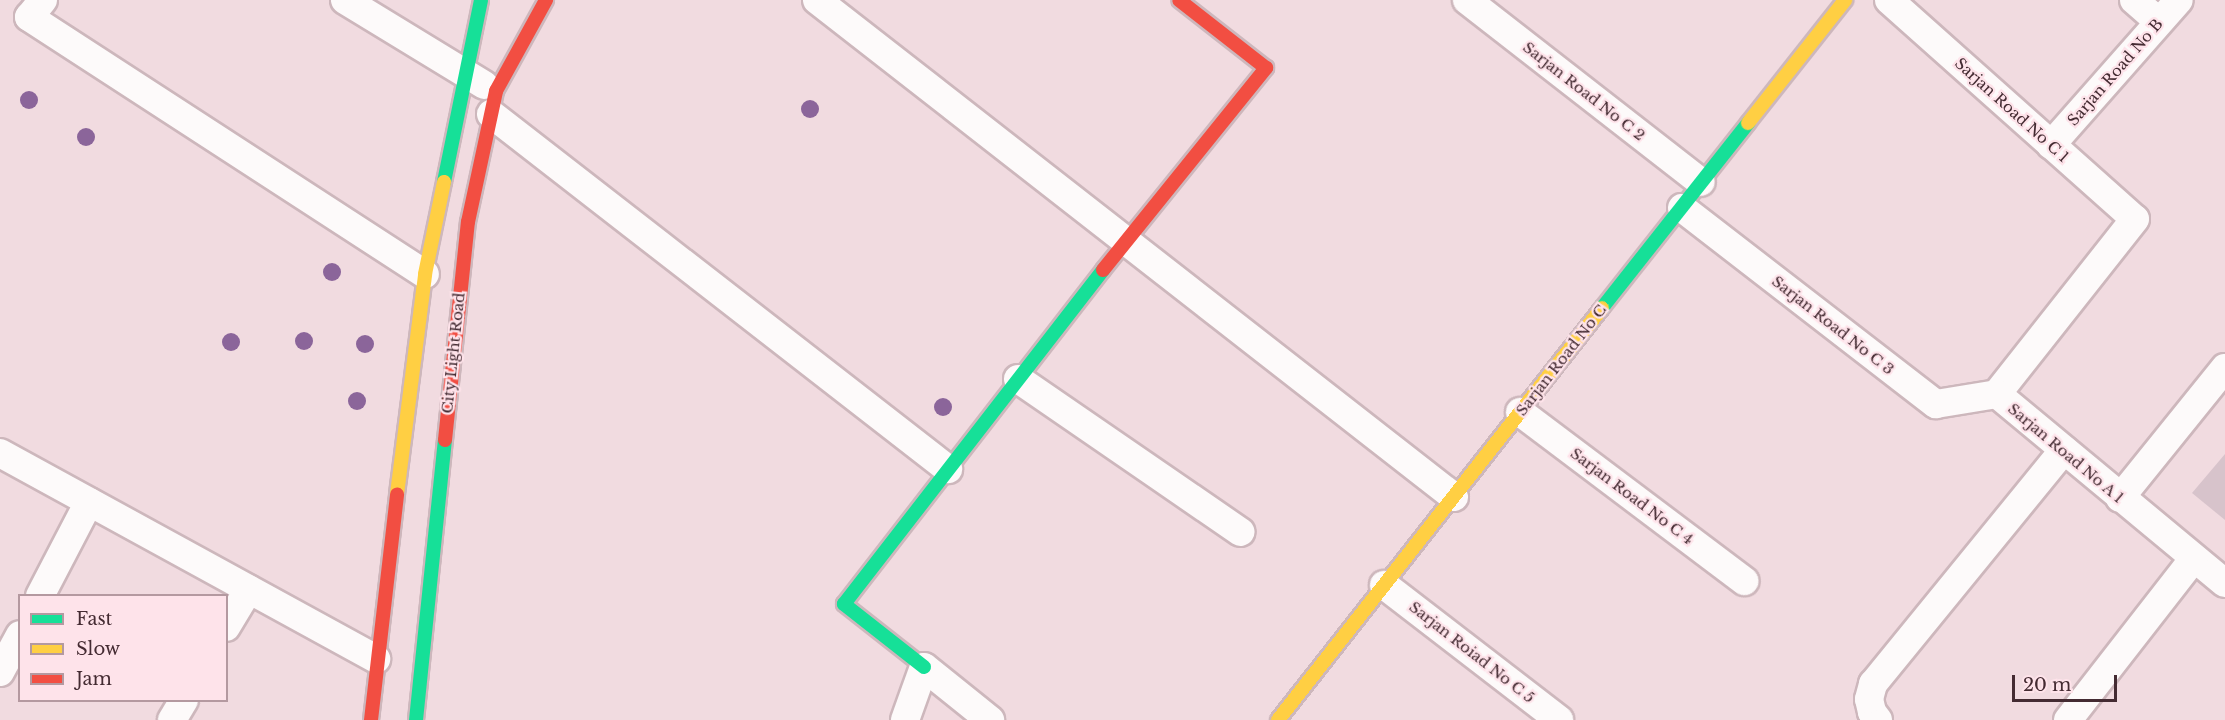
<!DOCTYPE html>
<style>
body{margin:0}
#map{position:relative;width:2225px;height:720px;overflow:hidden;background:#f1dbe0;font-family:"Libre Baskerville",serif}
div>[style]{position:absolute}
.building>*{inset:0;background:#d7c3cb}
.roads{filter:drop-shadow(2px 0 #cdb7bc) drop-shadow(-2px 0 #cdb7bc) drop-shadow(0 2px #cdb7bc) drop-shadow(0 -2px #cdb7bc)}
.street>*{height:28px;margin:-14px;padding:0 14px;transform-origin:14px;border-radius:14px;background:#fdfafa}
.fast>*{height:14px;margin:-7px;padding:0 7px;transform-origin:7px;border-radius:7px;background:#16e098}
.slow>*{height:14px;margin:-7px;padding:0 7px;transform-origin:7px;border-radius:7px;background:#ffcf43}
.jam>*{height:14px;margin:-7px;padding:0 7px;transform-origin:7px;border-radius:7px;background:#f24e42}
.trees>*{width:18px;height:18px;margin:-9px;border-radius:50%;background:#8b659a}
span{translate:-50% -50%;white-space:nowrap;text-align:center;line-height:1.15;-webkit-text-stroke:4.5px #fee3ea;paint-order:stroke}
.street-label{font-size:15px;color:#442b32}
.legend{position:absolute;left:18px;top:594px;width:210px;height:108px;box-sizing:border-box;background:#fee3ea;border:2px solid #b499a0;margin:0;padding:8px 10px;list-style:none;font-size:18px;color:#442b32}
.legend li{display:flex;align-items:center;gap:12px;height:30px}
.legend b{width:30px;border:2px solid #b499a0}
.scale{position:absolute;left:2012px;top:675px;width:105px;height:27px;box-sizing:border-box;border:3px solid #442b32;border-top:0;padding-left:8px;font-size:18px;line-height:21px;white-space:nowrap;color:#442b32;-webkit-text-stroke:4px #fee3ea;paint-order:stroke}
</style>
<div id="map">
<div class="building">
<div style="clip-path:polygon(2225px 454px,2225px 520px,2192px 493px)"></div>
</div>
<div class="roads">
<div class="street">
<div style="left:43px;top:0;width:22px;rotate:129deg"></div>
<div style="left:29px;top:17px;width:472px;rotate:33deg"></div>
<div style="left:345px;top:0;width:163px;rotate:31.4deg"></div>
<div style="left:817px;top:0;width:808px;rotate:37.96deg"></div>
<div style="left:1467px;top:0;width:296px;rotate:37.9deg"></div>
<div style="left:1889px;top:0;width:329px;rotate:41.7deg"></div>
<div style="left:2135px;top:219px;width:223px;rotate:128.3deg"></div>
<div style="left:1997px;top:394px;width:296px;rotate:39.7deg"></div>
<div style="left:2134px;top:0;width:33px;rotate:41deg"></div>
<div style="left:491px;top:114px;width:579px;rotate:37.84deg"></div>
<div style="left:2051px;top:145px;width:193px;rotate:-48.6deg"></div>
<div style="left:1682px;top:208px;width:321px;rotate:37.7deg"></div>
<div style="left:1936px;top:404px;width:62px;rotate:-9.3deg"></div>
<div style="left:1018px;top:379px;width:270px;rotate:34.5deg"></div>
<div style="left:1520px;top:412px;width:281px;rotate:37deg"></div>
<div style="left:0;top:453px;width:429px;rotate:28.7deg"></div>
<div style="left:2120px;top:498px;width:167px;rotate:-51.1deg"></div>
<div style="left:1384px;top:585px;width:221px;rotate:37.6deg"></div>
<div style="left:40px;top:596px;width:106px;rotate:-62.5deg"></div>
<div style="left:226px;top:627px;width:44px;rotate:-58.8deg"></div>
<div style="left:0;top:672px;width:42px;rotate:-61.6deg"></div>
<div style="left:172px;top:720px;width:23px;rotate:-59deg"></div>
<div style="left:905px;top:720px;width:56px;rotate:-70.3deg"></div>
<div style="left:924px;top:667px;width:85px;rotate:38.8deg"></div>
<div style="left:1878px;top:720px;width:10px;rotate:-127deg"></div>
<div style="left:1872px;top:712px;width:13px;rotate:-103deg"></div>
<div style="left:1869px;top:699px;width:16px;rotate:-75deg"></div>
<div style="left:1873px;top:684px;width:302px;rotate:-50.8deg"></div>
<div style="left:2068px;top:720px;width:205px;rotate:-52.1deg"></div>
</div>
<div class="fast">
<div style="left:444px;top:182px;width:186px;rotate:-78.5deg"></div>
<div style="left:1602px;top:308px;width:236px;rotate:-51.7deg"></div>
<div style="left:924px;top:667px;width:102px;rotate:-141.8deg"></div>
<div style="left:844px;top:604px;width:423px;rotate:-52.2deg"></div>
<div style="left:416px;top:720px;width:281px;rotate:-84.1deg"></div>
</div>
<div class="slow">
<div style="left:1748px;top:123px;width:157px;rotate:-51.7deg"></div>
<div style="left:397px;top:494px;width:222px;rotate:-82.7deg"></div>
<div style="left:425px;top:274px;width:94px;rotate:-78.3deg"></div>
<div style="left:1278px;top:720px;width:524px;rotate:-51.82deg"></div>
</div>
<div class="jam">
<div style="left:1103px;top:270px;width:260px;rotate:-51.1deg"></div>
<div style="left:1266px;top:68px;width:110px;rotate:-142deg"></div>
<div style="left:445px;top:440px;width:219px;rotate:-84deg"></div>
<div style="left:468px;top:222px;width:134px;rotate:-77.9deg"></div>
<div style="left:496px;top:91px;width:104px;rotate:-61.2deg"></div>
<div style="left:371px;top:720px;width:227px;rotate:-83.4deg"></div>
</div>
</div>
<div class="trees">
<div style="left:29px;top:100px"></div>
<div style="left:810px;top:109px"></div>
<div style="left:86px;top:137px"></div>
<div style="left:332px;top:272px"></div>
<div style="left:304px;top:341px"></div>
<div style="left:231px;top:342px"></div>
<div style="left:365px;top:344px"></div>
<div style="left:357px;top:401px"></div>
<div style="left:943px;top:407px"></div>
</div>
<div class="street-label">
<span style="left:2115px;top:72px;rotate:-49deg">Sarjan Road No B</span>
<span style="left:1584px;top:91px;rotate:38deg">Sarjan Road No C 2</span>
<span style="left:2012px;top:110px;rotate:42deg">Sarjan Road No C 1</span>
<span style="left:1833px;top:325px;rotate:38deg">Sarjan Road No C 3</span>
<span style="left:453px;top:353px;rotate:-84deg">City Light Road</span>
<span style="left:1561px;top:360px;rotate:-52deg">Sarjan Road No C</span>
<span style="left:2066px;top:453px;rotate:40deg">Sarjan Road No A 1</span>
<span style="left:1632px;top:496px;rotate:37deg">Sarjan Road No C 4</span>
<span style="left:1472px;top:652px;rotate:38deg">Sarjan Roiad No C 5</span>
</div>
<ul class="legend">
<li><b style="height:8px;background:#16e098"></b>Fast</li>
<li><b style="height:8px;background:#ffcf43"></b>Slow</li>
<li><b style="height:8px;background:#f24e42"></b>Jam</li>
</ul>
<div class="scale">20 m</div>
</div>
